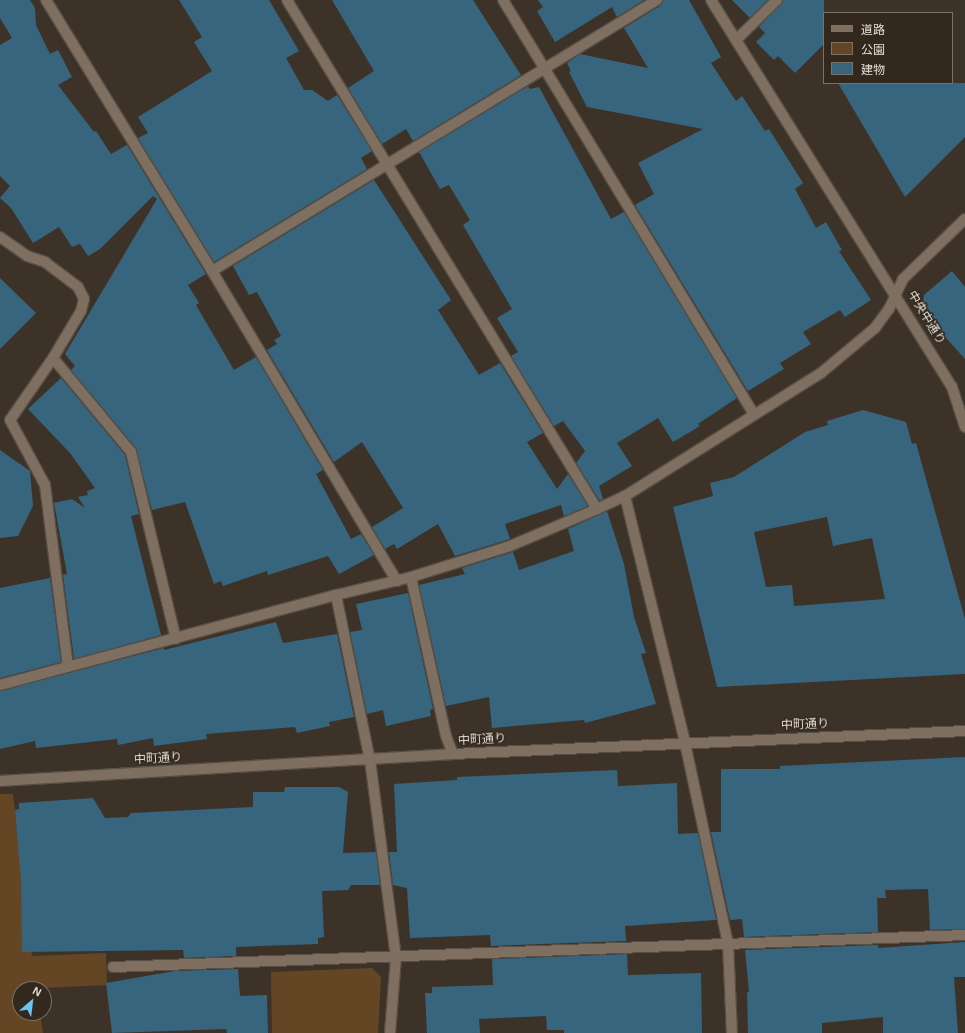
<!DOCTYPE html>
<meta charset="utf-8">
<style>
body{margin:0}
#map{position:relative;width:965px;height:1033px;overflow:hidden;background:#3d3227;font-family:Helvetica,"Noto Sans JP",sans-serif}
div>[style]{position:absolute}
.green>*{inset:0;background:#644625}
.building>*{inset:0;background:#37657e}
.roads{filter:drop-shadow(1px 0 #584e43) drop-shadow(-1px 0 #584e43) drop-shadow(0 1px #584e43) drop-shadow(0 -1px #584e43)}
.minor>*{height:10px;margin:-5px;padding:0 5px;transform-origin:5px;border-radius:5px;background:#7e6f60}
span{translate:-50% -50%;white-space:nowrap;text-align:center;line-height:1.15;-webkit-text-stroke:3px #33281d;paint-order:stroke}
.street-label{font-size:12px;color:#e5ded7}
.legend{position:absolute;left:823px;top:12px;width:130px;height:72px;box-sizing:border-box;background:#33281d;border:1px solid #7a7167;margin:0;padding:5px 7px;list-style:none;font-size:12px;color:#e5ded7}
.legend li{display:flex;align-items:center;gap:8px;height:20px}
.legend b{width:20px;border:1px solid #7a7167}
.north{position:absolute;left:12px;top:981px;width:40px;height:40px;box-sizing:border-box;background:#33281d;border:1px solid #7a7167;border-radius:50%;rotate:28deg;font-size:11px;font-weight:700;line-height:16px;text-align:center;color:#e5ded7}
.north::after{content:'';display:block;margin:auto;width:14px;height:18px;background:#6bc3f2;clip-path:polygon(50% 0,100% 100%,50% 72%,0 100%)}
</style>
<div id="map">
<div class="green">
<div style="clip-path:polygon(0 794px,13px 794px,32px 956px,106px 953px,107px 985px,20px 989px,20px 1013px,40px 1013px,43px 1033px,0 1033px)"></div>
<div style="clip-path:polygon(372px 968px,381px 977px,378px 1033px,272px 1033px,271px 972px)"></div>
</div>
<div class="building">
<div style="clip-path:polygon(0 0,30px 0,35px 8px,36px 25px,50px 54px,58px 50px,72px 77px,58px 85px,94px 132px,96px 131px,111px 154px,127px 145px,206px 274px,188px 285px,199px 303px,196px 305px,234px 370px,256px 357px,323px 470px,316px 474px,351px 539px,361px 534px,374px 555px,339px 574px,328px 556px,268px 575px,267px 571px,223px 586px,221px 581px,214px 584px,185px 502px,152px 510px,136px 448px,71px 370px,75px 366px,65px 354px,157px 199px,153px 196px,100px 249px,88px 256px,80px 244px,72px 247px,59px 227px,33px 243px,11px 208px,0 198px,10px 186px,0 176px,0 45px,12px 38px,0 18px)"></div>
<div style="clip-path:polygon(179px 0,269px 0,299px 51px,286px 58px,304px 90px,312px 90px,328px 101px,337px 95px,372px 151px,361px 158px,367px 169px,214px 262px,138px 138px,148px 133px,138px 117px,212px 71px,194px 42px,202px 37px)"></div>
<div style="clip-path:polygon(332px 0,473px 0,521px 75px,413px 141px,406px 129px,382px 144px,348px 88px,374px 71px)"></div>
<div style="clip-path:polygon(538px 0,644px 0,617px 17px,612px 7px,555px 42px,537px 11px,543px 7px)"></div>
<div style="clip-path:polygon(663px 0,689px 0,721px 57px,711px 63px,736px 101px,742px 96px,765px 131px,769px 129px,803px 183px,795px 189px,816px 228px,826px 222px,842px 250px,839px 251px,871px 300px,845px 317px,840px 310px,803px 332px,811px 344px,780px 363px,784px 369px,748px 391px,635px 205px,654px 194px,638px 163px,703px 129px,587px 107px,569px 72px,571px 71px,567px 63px,580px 54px,648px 68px,624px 28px,660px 6px)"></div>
<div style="clip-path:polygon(732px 0,768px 0,750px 18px)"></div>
<div style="clip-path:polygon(783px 0,824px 0,824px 44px,795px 73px,778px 56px,774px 60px,756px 42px,765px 33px,759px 27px)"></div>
<div style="clip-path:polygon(838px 83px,965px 83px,965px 137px,905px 197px)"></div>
<div style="clip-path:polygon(528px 86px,530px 89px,539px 87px,611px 219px,624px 212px,737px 398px,698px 424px,700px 426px,673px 442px,658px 418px,617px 443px,632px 466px,599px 486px,603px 499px,600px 501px,576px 463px,585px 451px,563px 421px,554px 426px,511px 356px,518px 352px,497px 318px,512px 309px,463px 225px,470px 220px,449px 185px,440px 189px,419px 152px)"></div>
<div style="clip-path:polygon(374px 180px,451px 300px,438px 310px,479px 375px,500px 363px,543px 433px,527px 442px,557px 489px,568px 474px,588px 506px,564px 516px,561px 505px,505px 524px,510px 539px,455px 556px,438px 524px,397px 549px,394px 544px,385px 549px,372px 527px,403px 508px,362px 442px,334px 462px,267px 350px,277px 344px,274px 340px,281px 336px,257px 292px,249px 295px,233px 266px)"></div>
<div style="clip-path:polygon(952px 271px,965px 287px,965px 359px,922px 311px,924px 295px)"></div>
<div style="clip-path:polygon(0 278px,36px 313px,0 349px)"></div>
<div style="clip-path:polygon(61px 378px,125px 455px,139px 514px,131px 516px,161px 635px,74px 659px,63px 575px,67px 574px,54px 503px,72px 499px,85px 508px,78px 497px,88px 495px,87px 491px,95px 488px,70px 453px,28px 409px)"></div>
<div style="clip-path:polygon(evenodd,863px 410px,906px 422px,912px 444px,916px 443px,965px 619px,965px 674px,717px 687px,673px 507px,713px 496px,710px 483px,734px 477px,805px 432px,828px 425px,827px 421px,863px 410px,827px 517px,833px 546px,872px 538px,885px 599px,794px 606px,792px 585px,766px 587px,754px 532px,827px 517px)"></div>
<div style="clip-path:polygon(0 450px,30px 471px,33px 506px,18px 536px,0 538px)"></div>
<div style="clip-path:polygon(607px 511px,624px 564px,634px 617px,646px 653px,641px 654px,656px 704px,585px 723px,584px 720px,492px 728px,489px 697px,446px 706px,419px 585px,465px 574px,462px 568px,513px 552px,519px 570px,574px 551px,568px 529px)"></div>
<div style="clip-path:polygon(50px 578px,61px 662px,0 678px,0 588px)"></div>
<div style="clip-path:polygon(408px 593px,433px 709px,430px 710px,431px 716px,386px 726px,383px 710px,367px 714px,350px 632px,362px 630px,356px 604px)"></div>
<div style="clip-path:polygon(276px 622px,283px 643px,337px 634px,354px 717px,329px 722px,330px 726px,297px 733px,295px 727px,206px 734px,207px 739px,154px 746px,153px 738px,118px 745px,117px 739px,36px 748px,35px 741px,0 749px,0 691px,164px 648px,164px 650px)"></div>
<div style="clip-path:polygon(965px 757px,965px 929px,930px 930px,928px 889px,885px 890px,886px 898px,877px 898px,878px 932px,744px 937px,742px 919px,730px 920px,711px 832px,721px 832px,721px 769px,780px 769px,780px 766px)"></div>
<div style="clip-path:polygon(617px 770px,618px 786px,677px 783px,678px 834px,698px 833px,716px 920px,625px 926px,626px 941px,491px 946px,490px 935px,410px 938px,407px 888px,393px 885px,389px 852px,397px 852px,394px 784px,457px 780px,457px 777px)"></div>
<div style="clip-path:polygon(285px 787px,339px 787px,348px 792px,343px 853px,376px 852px,380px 885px,351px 885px,348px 890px,322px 891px,324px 937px,318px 938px,318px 944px,236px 947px,236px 956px,184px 958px,183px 950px,22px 952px,21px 880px,15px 810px,19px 809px,19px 803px,93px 798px,105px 818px,128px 817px,131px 813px,253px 807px,253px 792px,284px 792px)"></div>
<div style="clip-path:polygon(965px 942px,965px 977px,954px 977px,958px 1033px,883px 1033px,883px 1017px,822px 1023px,822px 1033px,748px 1033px,747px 992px,749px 992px,745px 950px,878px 945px,878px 948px)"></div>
<div style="clip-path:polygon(627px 954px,628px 975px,701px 973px,702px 1033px,564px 1033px,564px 1030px,547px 1030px,546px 1016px,479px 1019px,480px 1033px,427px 1033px,425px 993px,432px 993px,432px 987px,493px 985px,492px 959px)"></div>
<div style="clip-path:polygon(238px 969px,240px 996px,267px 995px,268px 1033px,227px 1033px,226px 1029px,112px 1033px,106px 983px,175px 971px)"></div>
</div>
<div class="roads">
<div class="minor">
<div style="left:46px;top:0;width:318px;rotate:58.5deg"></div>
<div style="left:212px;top:271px;width:361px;rotate:59.2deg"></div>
<div style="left:287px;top:0;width:596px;rotate:58.66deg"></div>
<div style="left:503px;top:0;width:484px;rotate:58.8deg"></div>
<div style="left:711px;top:0;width:456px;rotate:58.1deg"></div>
<div style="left:952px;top:387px;width:42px;rotate:72deg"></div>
<div style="left:736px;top:40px;width:57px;rotate:-44.3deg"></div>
<div style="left:0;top:237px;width:33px;rotate:35deg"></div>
<div style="left:27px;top:256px;width:19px;rotate:18deg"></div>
<div style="left:45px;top:262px;width:41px;rotate:37.1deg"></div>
<div style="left:78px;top:287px;width:13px;rotate:63deg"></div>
<div style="left:84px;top:299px;width:12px;rotate:104deg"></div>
<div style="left:81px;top:311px;width:55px;rotate:120.8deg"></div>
<div style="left:53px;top:358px;width:75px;rotate:124.7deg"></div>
<div style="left:10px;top:420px;width:74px;rotate:61.7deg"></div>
<div style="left:45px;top:485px;width:182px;rotate:82.8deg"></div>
<div style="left:212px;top:271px;width:521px;rotate:-31.34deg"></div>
<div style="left:53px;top:358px;width:122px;rotate:50.3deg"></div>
<div style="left:131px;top:452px;width:192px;rotate:76.5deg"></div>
<div style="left:625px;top:496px;width:254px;rotate:76.3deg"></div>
<div style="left:685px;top:743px;width:205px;rotate:77.9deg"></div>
<div style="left:728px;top:943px;width:90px;rotate:87.5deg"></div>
<div style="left:411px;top:577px;width:163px;rotate:77.6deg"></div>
<div style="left:446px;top:736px;width:19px;rotate:69deg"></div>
<div style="left:336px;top:595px;width:168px;rotate:78.4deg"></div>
<div style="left:370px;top:760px;width:199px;rotate:82.5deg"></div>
<div style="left:396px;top:957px;width:76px;rotate:94.5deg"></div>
<div style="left:0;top:685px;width:348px;rotate:-15deg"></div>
<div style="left:336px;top:595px;width:77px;rotate:-13.5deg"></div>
<div style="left:411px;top:577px;width:104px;rotate:-17.4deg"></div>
<div style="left:510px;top:546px;width:95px;rotate:-23deg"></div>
<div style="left:597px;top:509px;width:31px;rotate:-25deg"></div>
<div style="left:625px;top:496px;width:231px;rotate:-32.1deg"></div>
<div style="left:821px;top:373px;width:70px;rotate:-39.8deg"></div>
<div style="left:875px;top:328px;width:24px;rotate:-54deg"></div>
<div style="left:889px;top:309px;width:33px;rotate:-65deg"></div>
<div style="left:903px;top:279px;width:86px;rotate:-44.1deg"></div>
<div style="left:0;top:781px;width:454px;rotate:-3.4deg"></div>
<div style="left:453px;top:754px;width:513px;rotate:-2.57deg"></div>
<div style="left:113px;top:967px;width:853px;rotate:-2.15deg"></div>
</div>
</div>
<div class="street-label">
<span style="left:926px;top:318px;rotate:59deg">中央中通り</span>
<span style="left:805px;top:725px;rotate:-2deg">中町通り</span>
<span style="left:482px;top:740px;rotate:-3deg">中町通り</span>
<span style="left:158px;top:759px;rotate:-3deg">中町通り</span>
</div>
<ul class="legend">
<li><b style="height:5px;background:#7e6f60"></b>道路</li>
<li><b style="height:11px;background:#644625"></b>公園</li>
<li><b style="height:11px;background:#37657e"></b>建物</li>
</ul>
<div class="north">N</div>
</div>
